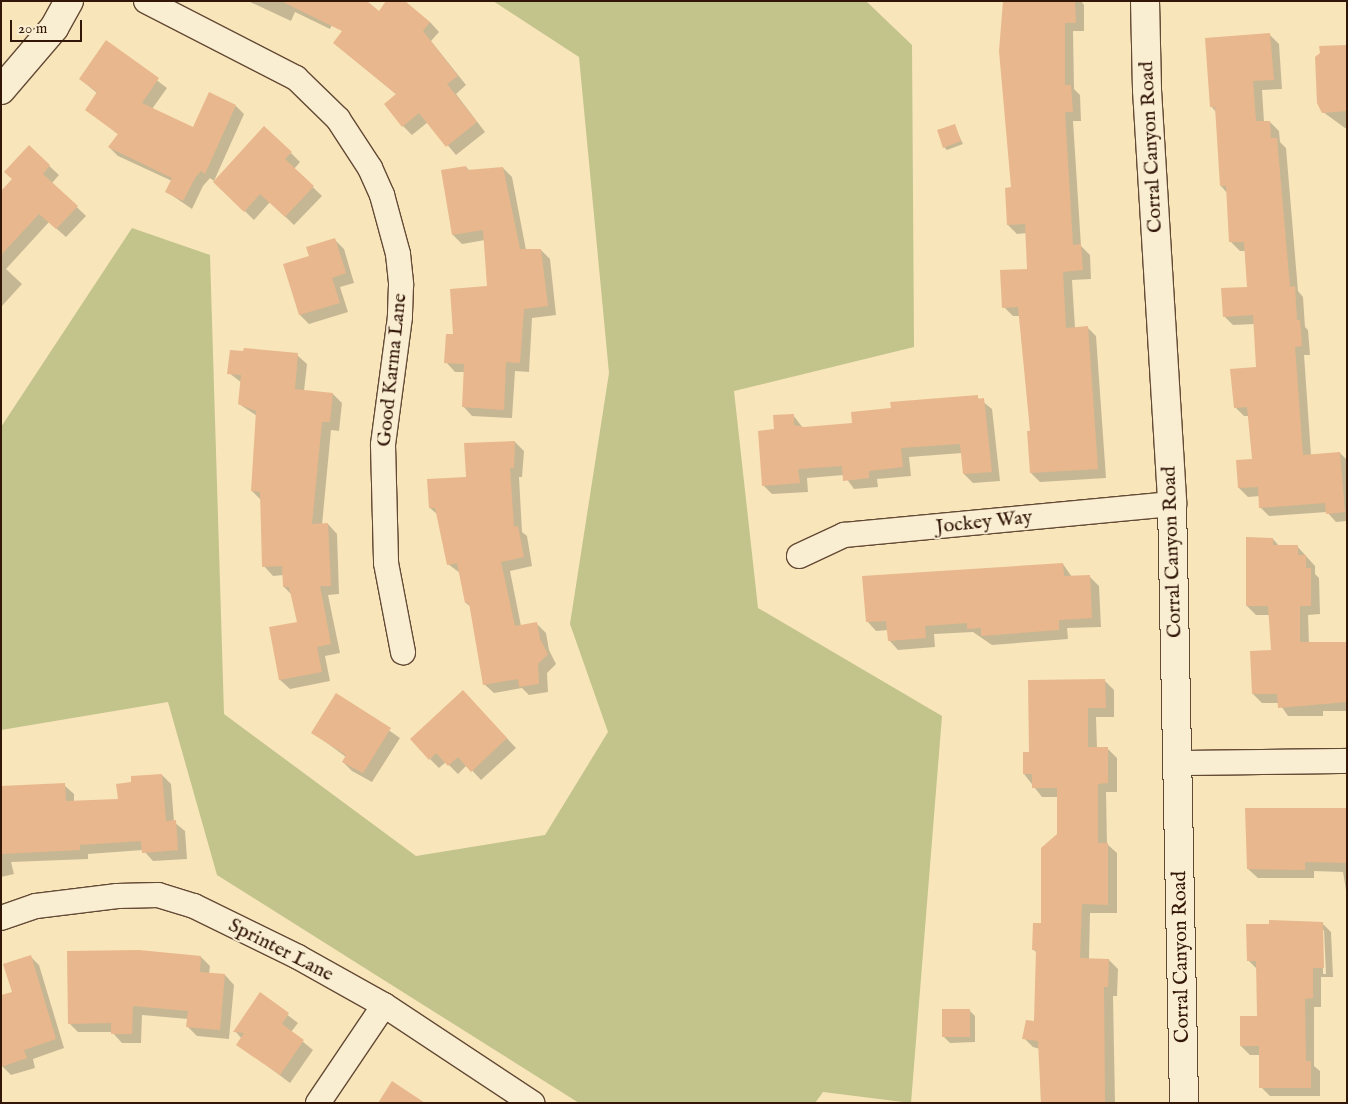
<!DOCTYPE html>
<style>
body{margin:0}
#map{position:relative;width:1348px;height:1104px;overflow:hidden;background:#f8e5ba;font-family:"IM FELL English",serif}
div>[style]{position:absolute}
.green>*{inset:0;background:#c3c38c}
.shadow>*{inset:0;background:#0003}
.building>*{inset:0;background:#e9b78d}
.roads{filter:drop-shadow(1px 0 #644a35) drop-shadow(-1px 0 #644a35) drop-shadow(0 1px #644a35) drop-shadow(0 -1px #644a35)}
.street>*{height:24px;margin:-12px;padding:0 12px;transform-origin:12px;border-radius:12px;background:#faeed2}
.secondary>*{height:28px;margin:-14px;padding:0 14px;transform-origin:14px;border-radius:14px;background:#faeed2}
span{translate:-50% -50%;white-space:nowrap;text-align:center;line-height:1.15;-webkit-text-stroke:4px #faeed2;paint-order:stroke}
.street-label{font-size:20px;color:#321709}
.frame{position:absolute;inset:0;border:2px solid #321709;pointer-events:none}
.scale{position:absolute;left:10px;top:20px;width:72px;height:22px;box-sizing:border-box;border:2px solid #321709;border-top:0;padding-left:6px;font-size:15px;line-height:18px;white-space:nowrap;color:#321709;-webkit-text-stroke:4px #faeed2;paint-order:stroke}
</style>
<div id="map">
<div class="green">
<div style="clip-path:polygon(493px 1px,866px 1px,912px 45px,914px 347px,734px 391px,758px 608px,942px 716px,911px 1103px,823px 1092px,815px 1103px,579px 1103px,217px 875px,168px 702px,1px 730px,1px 427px,132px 228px,210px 255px,224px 714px,416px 856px,545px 835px,608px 732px,570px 624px,609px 373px,579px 57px)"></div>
</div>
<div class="shadow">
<div style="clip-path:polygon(248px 1px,344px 1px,330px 29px,295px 12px,291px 21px)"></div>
<div style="clip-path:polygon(1004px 1px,1081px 1px,1084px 5px,1084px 31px,1073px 31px,1074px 89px,1080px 95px,1081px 121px,1073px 121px,1081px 246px,1090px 255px,1091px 279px,1072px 280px,1075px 328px,1087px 327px,1096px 336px,1106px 478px,1040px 482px,1031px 473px,1031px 432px,1020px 316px,1013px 316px,1004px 307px,1029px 270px,1027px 233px,1017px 234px,1008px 225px,1013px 189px)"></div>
<div style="clip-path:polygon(379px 12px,430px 22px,439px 32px,431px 41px,466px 85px,456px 94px,485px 132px,456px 155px,428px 122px,412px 135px,403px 126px,397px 95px,334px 43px)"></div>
<div style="clip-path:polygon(1270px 35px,1279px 44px,1282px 89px,1262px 90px,1264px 122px,1270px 122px,1279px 131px,1280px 142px,1286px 148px,1298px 291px,1303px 297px,1305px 327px,1308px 330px,1310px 355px,1304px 355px,1311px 455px,1340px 453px,1347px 460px,1347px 521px,1336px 522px,1327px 512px,1269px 516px,1260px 507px,1260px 496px,1248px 497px,1239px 488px,1237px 461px,1253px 460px,1249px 416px,1244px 416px,1235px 407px,1258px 368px,1255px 324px,1233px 325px,1224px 316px,1248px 288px,1245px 251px,1240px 251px,1231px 242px,1227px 193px,1221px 186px,1216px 112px,1211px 106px)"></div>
<div style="clip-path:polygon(106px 42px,167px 88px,152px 109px,194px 128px,236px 106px,244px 114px,214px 181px,210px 178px,203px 186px,192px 209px,167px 192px,172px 181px,118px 156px,109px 147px,119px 135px,87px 110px,98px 94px,80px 79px)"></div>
<div style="clip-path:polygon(1347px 45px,1347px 128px,1345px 128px,1323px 112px)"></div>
<div style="clip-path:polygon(954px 125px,963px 144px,947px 150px,944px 147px)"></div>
<div style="clip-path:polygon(29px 147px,59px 175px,52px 183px,86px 216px,66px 237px,49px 222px,6px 269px,22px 284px,1px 307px,1px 193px,14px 180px)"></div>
<div style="clip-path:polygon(291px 153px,300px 162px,294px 169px,322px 196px,294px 225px,270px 202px,254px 220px,224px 191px)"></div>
<div style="clip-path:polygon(466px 167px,470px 171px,503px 168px,512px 177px,526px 250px,541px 250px,550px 259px,556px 315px,532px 318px,529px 372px,515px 371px,512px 418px,472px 416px,463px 406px,465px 372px,455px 372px,446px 362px,454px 336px,488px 287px,485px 240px,462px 244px,453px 235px)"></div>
<div style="clip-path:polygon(335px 240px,344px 249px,354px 283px,340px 287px,348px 312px,309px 324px,300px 315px,285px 265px,311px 257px)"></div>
<div style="clip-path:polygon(297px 355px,307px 364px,304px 391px,333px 394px,342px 403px,339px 431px,331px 430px,322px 525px,328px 524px,337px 534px,339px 594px,328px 595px,340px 653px,325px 656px,330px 681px,290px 689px,280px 680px,270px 628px,298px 623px,292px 595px,284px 587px,284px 575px,273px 576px,264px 566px,261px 500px,252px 491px,257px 416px,239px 404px,242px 383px,229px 373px)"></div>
<div style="clip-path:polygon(977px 397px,992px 409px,1000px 481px,973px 483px,964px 474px,962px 453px,909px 457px,911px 476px,877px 479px,878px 487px,854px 489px,844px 475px,807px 478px,808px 492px,772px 494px,763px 485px,776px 430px,793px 415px,803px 428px,853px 424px,892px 409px)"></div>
<div style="clip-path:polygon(515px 442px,524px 451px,522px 477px,519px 477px,522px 532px,527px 536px,532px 566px,510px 571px,521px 626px,537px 624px,546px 633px,549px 650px,556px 664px,547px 673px,548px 692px,529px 695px,522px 688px,494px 693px,484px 684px,471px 607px,466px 603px,460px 573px,448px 564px,438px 515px,430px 508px)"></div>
<div style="clip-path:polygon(1273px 539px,1280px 547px,1297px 546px,1315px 566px,1315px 574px,1319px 578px,1320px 614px,1308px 615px,1309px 644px,1347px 644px,1347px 711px,1323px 711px,1323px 716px,1288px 716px,1279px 703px,1262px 703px,1253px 694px,1272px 652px,1270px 615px,1256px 615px,1247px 606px)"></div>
<div style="clip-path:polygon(1063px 564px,1072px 577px,1090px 577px,1099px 586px,1101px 627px,1067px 628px,1068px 639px,992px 645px,973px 632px,934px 634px,935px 647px,898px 650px,889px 640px,888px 630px,876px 631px,867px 621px)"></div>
<div style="clip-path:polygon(1105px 681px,1114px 690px,1114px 717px,1096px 717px,1097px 748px,1107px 748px,1117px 758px,1117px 792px,1106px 792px,1107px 844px,1117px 853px,1117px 913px,1090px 913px,1089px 959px,1109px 960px,1118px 969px,1117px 996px,1113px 996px,1115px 1103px,1041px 1103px,1040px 1049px,1033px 1047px,1024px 1038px,1035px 1023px,1037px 953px,1033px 949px,1042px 925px,1059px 835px,1058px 797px,1042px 797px,1024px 774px)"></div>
<div style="clip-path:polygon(336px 694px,400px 738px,372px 782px,352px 771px,343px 762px,346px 757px,312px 732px)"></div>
<div style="clip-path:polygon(472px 701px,516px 748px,481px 780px,467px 765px,458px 774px,446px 762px,439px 768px,430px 759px)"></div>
<div style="clip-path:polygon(162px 775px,171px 784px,174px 822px,185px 831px,187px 859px,153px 861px,143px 850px,88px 854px,88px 859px,11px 862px,14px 874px,1px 877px,1px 818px,64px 785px,74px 794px,74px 802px,119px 800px,133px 784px)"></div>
<div style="clip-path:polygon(1347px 808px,1347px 896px,1343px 872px,1314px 871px,1314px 878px,1258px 878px,1248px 869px,1246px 809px)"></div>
<div style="clip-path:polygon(evenodd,1322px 923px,1331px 932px,1333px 977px,1321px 977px,1321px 1007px,1314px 1007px,1314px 1066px,1320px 1071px,1320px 1096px,1270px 1096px,1261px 1087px,1261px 1055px,1250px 1055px,1241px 1046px,1258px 1017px,1258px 970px,1248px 960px,1322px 923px,1322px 930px,1324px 930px,1326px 974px,1323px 974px,1322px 930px)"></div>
<div style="clip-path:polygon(30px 956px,39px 965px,64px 1048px,33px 1059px,35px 1068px,11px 1075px,2px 1066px,14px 992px)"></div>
<div style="clip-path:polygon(201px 957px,210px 966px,209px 974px,225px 975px,234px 985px,229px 1039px,197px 1036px,188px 1027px,188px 1019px,142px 1015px,141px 1043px,122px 1043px,112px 1032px,78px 1032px,69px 1023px)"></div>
<div style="clip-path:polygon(260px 994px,298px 1023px,291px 1032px,313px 1050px,290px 1083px,238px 1044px,242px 1039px,235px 1031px)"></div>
<div style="clip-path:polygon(969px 1010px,975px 1016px,975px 1042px,950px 1043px,944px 1037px)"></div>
</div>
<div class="building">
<div style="clip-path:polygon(281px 1px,367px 1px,379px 11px,386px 1px,405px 1px,430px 22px,423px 31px,458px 76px,447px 84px,477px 122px,446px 147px,419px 113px,402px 127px,384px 104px,396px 94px,333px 43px,342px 31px)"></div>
<div style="clip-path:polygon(1003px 1px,1075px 1px,1076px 23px,1065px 23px,1065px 85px,1071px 85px,1073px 112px,1065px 112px,1073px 245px,1081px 244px,1083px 270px,1063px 272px,1066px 328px,1088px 326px,1098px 469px,1030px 473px,1027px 431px,1030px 431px,1018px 307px,1002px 308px,1000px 270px,1027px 269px,1025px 224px,1007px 225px,1005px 188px,1011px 187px,999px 51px)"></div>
<div style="clip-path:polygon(1270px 33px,1274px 80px,1253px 81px,1256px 121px,1270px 121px,1271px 138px,1277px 138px,1290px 287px,1295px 286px,1297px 320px,1300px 320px,1302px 346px,1295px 347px,1303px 455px,1340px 452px,1345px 512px,1326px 514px,1325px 503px,1259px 508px,1258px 487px,1238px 488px,1236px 460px,1252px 459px,1247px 407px,1234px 408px,1230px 369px,1256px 367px,1253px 315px,1223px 317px,1221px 288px,1247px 287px,1244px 242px,1229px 242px,1226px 186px,1220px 186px,1215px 107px,1210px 107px,1205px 38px)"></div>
<div style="clip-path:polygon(106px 40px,159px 78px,142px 103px,193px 127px,209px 92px,236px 105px,205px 174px,201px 171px,195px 178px,183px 201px,165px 192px,172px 178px,108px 147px,118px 134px,85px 110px,97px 92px,79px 79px)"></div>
<div style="clip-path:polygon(1347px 45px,1347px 111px,1322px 113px,1317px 103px,1315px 57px,1320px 53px,1319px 46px)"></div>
<div style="clip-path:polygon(955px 124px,961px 141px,943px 148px,937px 130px)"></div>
<div style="clip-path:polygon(264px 126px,292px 152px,285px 159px,314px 186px,285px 217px,260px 194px,244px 212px,213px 182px)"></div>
<div style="clip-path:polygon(29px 145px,50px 165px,43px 174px,78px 206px,56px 229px,39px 214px,1px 255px,1px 191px,12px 179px,4px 172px)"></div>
<div style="clip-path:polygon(466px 166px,467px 170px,503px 167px,520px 249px,541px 249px,548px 306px,524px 309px,520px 363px,506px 362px,504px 410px,462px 407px,464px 364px,444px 363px,446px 334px,453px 334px,450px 289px,487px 286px,483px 230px,452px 235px,441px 170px)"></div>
<div style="clip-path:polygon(335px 238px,346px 273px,332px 278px,340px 303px,299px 315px,283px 264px,309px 256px,306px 247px)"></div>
<div style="clip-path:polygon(244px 348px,298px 353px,295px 389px,333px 393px,330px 422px,322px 422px,312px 524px,328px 523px,331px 586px,320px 586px,331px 644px,317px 647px,322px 672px,279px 680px,269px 627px,297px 622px,289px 587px,283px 587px,282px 566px,262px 567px,260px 492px,251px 491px,256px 411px,238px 404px,241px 375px,227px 374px,230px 350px,243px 351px)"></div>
<div style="clip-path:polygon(978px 395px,978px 399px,984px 398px,992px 472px,963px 474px,960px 444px,901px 448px,903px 467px,869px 471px,869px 478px,843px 481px,842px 466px,798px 469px,800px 483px,762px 486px,758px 431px,774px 429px,773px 415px,794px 414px,794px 425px,804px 427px,852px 423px,851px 412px,891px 408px,890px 402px)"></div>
<div style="clip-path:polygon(515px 441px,514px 468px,510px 468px,514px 527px,518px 526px,524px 557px,501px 562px,515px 626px,537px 622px,540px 639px,548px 654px,538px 664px,539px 684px,519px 687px,518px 679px,483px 685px,469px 603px,465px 603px,457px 563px,447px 565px,435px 508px,429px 508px,427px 479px,466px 477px,464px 443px)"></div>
<div style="clip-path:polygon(1246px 537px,1273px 538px,1273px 545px,1298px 545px,1298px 555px,1306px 555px,1306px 568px,1311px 568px,1311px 606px,1300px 606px,1300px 642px,1347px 642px,1347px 702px,1278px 708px,1277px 694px,1252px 694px,1250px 651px,1271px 650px,1268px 606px,1246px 606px)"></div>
<div style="clip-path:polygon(1063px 563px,1064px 576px,1090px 575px,1092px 618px,1059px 620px,1059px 630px,981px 636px,981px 628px,967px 629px,967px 623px,925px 626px,926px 638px,888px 641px,886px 621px,866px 622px,862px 576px)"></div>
<div style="clip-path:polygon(1105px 679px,1106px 708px,1088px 708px,1088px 747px,1108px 747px,1108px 783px,1098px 784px,1098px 843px,1108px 843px,1108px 905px,1082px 904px,1080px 958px,1109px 959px,1108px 987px,1104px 987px,1105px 1103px,1041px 1103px,1038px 1041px,1022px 1039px,1026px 1020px,1034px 1021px,1036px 950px,1032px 950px,1033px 923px,1041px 923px,1041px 848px,1057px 834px,1057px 788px,1032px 788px,1032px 774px,1023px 774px,1023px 752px,1029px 752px,1028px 680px)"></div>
<div style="clip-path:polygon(463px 690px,507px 738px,471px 772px,458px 757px,448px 766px,436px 753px,429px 760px,410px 739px)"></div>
<div style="clip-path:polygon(336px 693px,391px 728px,363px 773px,342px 762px,346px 755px,311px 733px)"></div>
<div style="clip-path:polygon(162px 774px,166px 821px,176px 820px,178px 850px,142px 853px,141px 841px,80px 845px,80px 850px,1px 854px,1px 786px,65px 783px,66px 801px,118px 799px,116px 784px,131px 782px,131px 776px)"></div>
<div style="clip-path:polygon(1245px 808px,1347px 808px,1347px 863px,1305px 862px,1305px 870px,1247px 869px)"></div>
<div style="clip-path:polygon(1269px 920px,1323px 922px,1324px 968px,1313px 968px,1313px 998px,1305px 999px,1306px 1061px,1311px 1061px,1311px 1088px,1259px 1088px,1259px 1046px,1240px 1046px,1240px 1016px,1257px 1016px,1256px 961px,1247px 961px,1246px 924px,1269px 924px)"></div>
<div style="clip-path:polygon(139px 950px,201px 956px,200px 972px,225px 974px,220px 1030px,186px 1027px,188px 1011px,133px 1006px,132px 1034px,111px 1034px,111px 1023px,68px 1024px,67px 951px)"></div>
<div style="clip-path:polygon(31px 955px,56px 1039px,24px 1050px,27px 1058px,1px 1067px,1px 995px,12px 992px,3px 964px)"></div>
<div style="clip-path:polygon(260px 992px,289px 1013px,282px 1024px,304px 1040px,280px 1075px,236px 1045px,244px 1033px,233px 1032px)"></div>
<div style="clip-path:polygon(942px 1009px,970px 1009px,970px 1037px,942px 1037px)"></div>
<div style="clip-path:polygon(392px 1081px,425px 1103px,378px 1103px)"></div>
</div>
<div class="roads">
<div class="street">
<div style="left:146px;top:1px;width:169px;rotate:27.2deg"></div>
<div style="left:296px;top:78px;width:59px;rotate:44.3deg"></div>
<div style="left:338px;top:119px;width:59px;rotate:56.9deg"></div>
<div style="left:370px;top:168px;width:30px;rotate:66deg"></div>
<div style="left:382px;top:195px;width:61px;rotate:74.8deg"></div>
<div style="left:398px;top:254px;width:31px;rotate:84deg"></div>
<div style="left:401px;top:285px;width:32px;rotate:92deg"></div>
<div style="left:400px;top:317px;width:129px;rotate:97.6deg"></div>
<div style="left:383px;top:445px;width:118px;rotate:88.5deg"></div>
<div style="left:386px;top:563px;width:91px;rotate:79.2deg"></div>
<div style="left:799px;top:556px;width:50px;rotate:-25deg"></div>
<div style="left:844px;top:535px;width:329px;rotate:-5.4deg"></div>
<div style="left:1177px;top:763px;width:170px;rotate:-0.7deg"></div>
<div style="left:1px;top:918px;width:37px;rotate:-19deg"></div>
<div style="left:36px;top:906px;width:82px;rotate:-7deg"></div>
<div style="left:117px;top:896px;width:41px;rotate:-1.4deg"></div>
<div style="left:158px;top:895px;width:38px;rotate:17deg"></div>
<div style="left:194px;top:906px;width:116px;rotate:26.1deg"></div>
<div style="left:298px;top:957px;width:98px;rotate:29.2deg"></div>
<div style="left:384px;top:1005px;width:178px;rotate:33.5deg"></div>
<div style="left:318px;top:1103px;width:118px;rotate:-56deg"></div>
</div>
<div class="secondary">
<div style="left:1145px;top:1px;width:89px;rotate:88.7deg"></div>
<div style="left:1147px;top:90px;width:415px;rotate:86.5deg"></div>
<div style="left:1172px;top:504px;width:599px;rotate:88.85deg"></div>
<div style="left:1px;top:90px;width:82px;rotate:-49.5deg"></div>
<div style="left:54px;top:28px;width:31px;rotate:-61deg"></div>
</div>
</div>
<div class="street-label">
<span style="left:1151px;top:147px;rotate:-93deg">Corral Canyon Road</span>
<span style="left:392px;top:370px;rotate:-84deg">Good Karma Lane</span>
<span style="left:984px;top:522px;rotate:-6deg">Jockey Way</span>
<span style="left:1172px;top:552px;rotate:-92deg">Corral Canyon Road</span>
<span style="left:281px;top:950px;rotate:27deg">Sprinter Lane</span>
<span style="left:1181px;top:957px;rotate:-91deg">Corral Canyon Road</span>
</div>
<div class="frame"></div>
<div class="scale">20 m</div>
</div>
